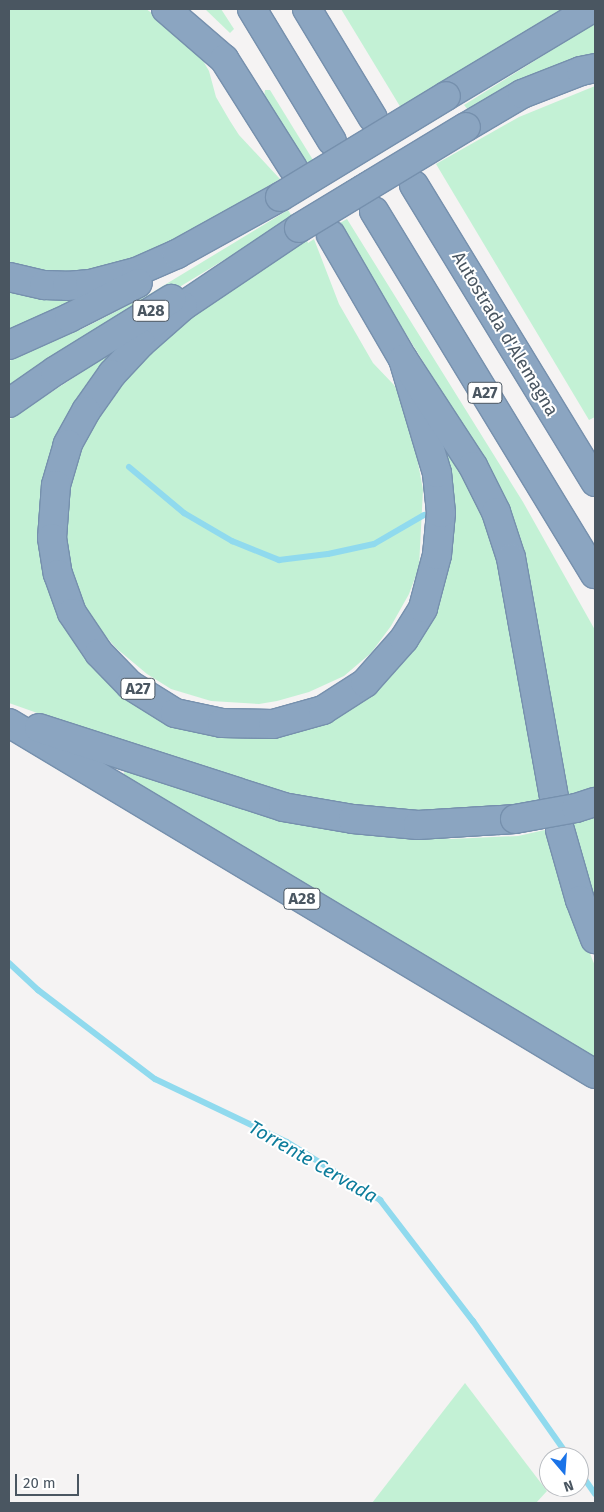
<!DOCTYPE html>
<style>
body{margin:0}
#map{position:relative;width:604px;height:1512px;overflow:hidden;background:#f5f3f3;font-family:"Fira Sans",sans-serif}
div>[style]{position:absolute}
.green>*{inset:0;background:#c3f1d5}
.stream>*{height:6px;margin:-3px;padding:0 3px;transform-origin:3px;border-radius:3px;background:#90daee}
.highway-tunnel>*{height:28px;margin-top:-14px;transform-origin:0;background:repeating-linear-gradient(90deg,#caccce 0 28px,transparent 0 42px)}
.roads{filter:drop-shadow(1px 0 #7690ad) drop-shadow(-1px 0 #7690ad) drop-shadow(0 1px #7690ad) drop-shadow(0 -1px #7690ad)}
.highway>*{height:28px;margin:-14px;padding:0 14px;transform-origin:14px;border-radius:14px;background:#8ba5c1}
.bridges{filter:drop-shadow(1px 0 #7690ad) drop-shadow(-1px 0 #7690ad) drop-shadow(0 1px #7690ad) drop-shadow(0 -1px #7690ad)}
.highway-bridge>*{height:28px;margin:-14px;padding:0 14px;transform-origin:14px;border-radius:14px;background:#8ba5c1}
span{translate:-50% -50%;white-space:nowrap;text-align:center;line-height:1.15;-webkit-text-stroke:4px #fff;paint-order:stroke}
.shield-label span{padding:1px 4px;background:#fff;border:1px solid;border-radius:4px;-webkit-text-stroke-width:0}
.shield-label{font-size:16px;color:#4a5661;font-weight:700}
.street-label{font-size:18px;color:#4a5661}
.water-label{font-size:19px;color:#0c7c9b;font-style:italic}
.frame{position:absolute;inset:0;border:10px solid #4a5661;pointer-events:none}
.north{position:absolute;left:539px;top:1447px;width:50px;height:50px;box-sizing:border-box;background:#fff;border:1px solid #b7bbc0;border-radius:50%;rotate:162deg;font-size:14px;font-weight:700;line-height:20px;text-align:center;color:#4a5661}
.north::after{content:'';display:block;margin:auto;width:18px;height:22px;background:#1a73e8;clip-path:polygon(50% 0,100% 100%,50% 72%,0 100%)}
.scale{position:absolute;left:15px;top:1474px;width:64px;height:22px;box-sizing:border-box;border:2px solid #4a5661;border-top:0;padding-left:6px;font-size:15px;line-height:18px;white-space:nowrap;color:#4a5661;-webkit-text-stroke:4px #fff;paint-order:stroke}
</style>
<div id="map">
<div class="green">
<div style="clip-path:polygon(9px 9px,146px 9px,162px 20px,202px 59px,209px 71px,216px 97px,230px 121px,239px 135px,280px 179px,171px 244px,106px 272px,49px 275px,9px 267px)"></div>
<div style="clip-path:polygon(205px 9px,221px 9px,234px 29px,230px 33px)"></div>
<div style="clip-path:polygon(341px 9px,573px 9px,401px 108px)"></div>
<div style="clip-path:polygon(595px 23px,595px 56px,470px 112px,464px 105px)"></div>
<div style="clip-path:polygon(595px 86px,595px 417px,589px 420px,436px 164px,519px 117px)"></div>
<div style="clip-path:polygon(265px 90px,270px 90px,313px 160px,306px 164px,264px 97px)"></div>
<div style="clip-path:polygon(288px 210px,293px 218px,135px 314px,9px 396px,9px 361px,84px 328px,148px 295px)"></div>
<div style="clip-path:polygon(347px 219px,523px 502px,595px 630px,595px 788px,564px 798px,489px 473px,455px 413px,338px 224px)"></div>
<div style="clip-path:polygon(314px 239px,339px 304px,373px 363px,394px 385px,401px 398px,412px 430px,423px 490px,419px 567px,409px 594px,391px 626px,371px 653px,344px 676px,309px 692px,277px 701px,259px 704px,211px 701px,171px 689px,147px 674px,116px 648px,91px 619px,83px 604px,69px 564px,65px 545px,65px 502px,81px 447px,106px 403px,140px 362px,170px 334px,214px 301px,307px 240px,308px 243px)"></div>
<div style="clip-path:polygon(9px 289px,70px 298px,72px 301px,9px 338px)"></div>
<div style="clip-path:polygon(111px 353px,115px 354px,43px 542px,128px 691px,283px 726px,412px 637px,444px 453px,451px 447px,469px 482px,500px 557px,543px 803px,489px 810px,381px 812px,327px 803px,170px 760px,9px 703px,9px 420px)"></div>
<div style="clip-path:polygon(128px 767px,379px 833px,451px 839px,518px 836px,549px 829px,572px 909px,595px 966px,595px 1060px,122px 776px)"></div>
<div style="clip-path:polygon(595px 817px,595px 912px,569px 824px)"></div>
<div style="clip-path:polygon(465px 1383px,547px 1491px,536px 1503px,372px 1503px)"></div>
</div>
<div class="stream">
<div style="left:129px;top:467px;width:72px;rotate:39.9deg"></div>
<div style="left:184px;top:513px;width:56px;rotate:30.3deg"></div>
<div style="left:232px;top:541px;width:51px;rotate:22deg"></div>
<div style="left:279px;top:560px;width:49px;rotate:-7deg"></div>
<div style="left:328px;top:554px;width:47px;rotate:-12.3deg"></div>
<div style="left:374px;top:544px;width:58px;rotate:-30.1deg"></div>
<div style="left:9px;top:963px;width:40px;rotate:43deg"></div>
<div style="left:38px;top:990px;width:147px;rotate:37.3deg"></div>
<div style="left:155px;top:1079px;width:146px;rotate:25.5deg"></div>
<div style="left:287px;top:1142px;width:110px;rotate:31.9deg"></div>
<div style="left:380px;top:1200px;width:153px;rotate:52.5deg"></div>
<div style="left:473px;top:1321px;width:166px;rotate:54.8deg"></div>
<div style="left:579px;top:1471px;width:28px;rotate:55deg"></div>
</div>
<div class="highway-tunnel">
<div style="left:373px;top:118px;width:79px;rotate:58.5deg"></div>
<div style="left:332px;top:141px;width:81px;rotate:58.7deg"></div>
<div style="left:293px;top:168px;width:77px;rotate:60.4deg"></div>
</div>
<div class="roads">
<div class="highway">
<div style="left:166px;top:9px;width:77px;rotate:40.8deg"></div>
<div style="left:224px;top:59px;width:129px;rotate:57.7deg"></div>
<div style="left:252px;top:9px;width:154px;rotate:58.8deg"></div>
<div style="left:307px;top:9px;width:127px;rotate:58.8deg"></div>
<div style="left:446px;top:96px;width:169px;rotate:-31deg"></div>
<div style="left:466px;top:127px;width:65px;rotate:-30.5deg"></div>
<div style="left:522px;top:94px;width:63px;rotate:-21.3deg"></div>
<div style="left:581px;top:71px;width:14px;rotate:-12deg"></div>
<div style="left:414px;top:185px;width:348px;rotate:58.6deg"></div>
<div style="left:374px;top:211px;width:425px;rotate:58.7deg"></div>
<div style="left:299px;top:228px;width:140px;rotate:146.1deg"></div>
<div style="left:183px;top:306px;width:56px;rotate:138.6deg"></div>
<div style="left:141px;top:343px;width:42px;rotate:133.1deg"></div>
<div style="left:112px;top:374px;width:45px;rotate:125.1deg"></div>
<div style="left:86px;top:411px;width:38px;rotate:119deg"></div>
<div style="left:68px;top:444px;width:43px;rotate:106.3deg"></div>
<div style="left:56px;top:485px;width:53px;rotate:94.3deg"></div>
<div style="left:52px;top:538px;width:36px;rotate:81deg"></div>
<div style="left:58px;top:574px;width:41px;rotate:70.3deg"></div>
<div style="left:72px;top:613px;width:48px;rotate:56deg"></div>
<div style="left:99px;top:653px;width:45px;rotate:45.9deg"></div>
<div style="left:130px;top:685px;width:53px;rotate:31.9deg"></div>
<div style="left:175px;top:713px;width:48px;rotate:12deg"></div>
<div style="left:222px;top:723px;width:51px;rotate:1.1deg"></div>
<div style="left:273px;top:724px;width:52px;rotate:-15.6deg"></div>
<div style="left:323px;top:710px;width:50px;rotate:-32.7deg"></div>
<div style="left:365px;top:683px;width:59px;rotate:-48.4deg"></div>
<div style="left:404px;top:639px;width:36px;rotate:-58deg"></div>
<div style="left:423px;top:608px;width:55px;rotate:-75.2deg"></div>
<div style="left:437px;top:555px;width:42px;rotate:-84.6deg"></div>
<div style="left:441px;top:513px;width:40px;rotate:-95.7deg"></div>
<div style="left:437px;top:473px;width:119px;rotate:-106.6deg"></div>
<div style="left:331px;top:235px;width:143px;rotate:59.9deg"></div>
<div style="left:403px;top:359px;width:128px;rotate:56.8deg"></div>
<div style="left:473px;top:466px;width:51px;rotate:63.4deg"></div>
<div style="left:496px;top:512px;width:48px;rotate:71.9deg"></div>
<div style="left:511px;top:558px;width:242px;rotate:79.8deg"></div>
<div style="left:9px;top:277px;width:36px;rotate:13deg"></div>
<div style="left:44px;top:285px;width:23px;rotate:2deg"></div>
<div style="left:67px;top:286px;width:23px;rotate:-5deg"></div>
<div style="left:90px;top:284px;width:48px;rotate:-14.6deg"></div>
<div style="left:136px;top:272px;width:45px;rotate:-23.7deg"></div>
<div style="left:177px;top:254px;width:118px;rotate:-29deg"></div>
<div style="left:9px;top:345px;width:66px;rotate:-24.2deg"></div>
<div style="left:69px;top:318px;width:77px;rotate:-26.9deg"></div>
<div style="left:9px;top:403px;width:56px;rotate:-34.8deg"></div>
<div style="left:55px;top:371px;width:137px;rotate:-31.8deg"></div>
<div style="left:9px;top:723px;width:683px;rotate:30.92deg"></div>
<div style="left:39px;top:728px;width:256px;rotate:17.9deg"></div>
<div style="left:283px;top:807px;width:71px;rotate:9.7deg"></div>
<div style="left:353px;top:819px;width:65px;rotate:5.3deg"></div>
<div style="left:418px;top:825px;width:97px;rotate:-3.5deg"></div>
<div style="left:560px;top:830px;width:73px;rotate:74.1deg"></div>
<div style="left:580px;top:900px;width:42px;rotate:69deg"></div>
</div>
</div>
<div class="bridges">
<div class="highway-bridge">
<div style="left:280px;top:197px;width:194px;rotate:-31.3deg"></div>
<div style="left:299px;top:228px;width:195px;rotate:-31.2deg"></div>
<div style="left:515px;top:819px;width:62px;rotate:-10.2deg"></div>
<div style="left:576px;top:808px;width:20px;rotate:-18deg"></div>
</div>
</div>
<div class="shield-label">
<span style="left:151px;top:311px">A28</span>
<span style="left:485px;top:393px">A27</span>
<span style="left:138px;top:689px">A27</span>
<span style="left:302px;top:899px">A28</span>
</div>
<div class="street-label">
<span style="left:505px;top:334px;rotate:59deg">Autostrada d'Alemagna</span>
</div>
<div class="water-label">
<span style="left:313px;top:1162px;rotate:30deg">Torrente Cervada</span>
</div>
<div class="frame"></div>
<div class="north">N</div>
<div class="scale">20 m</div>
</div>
